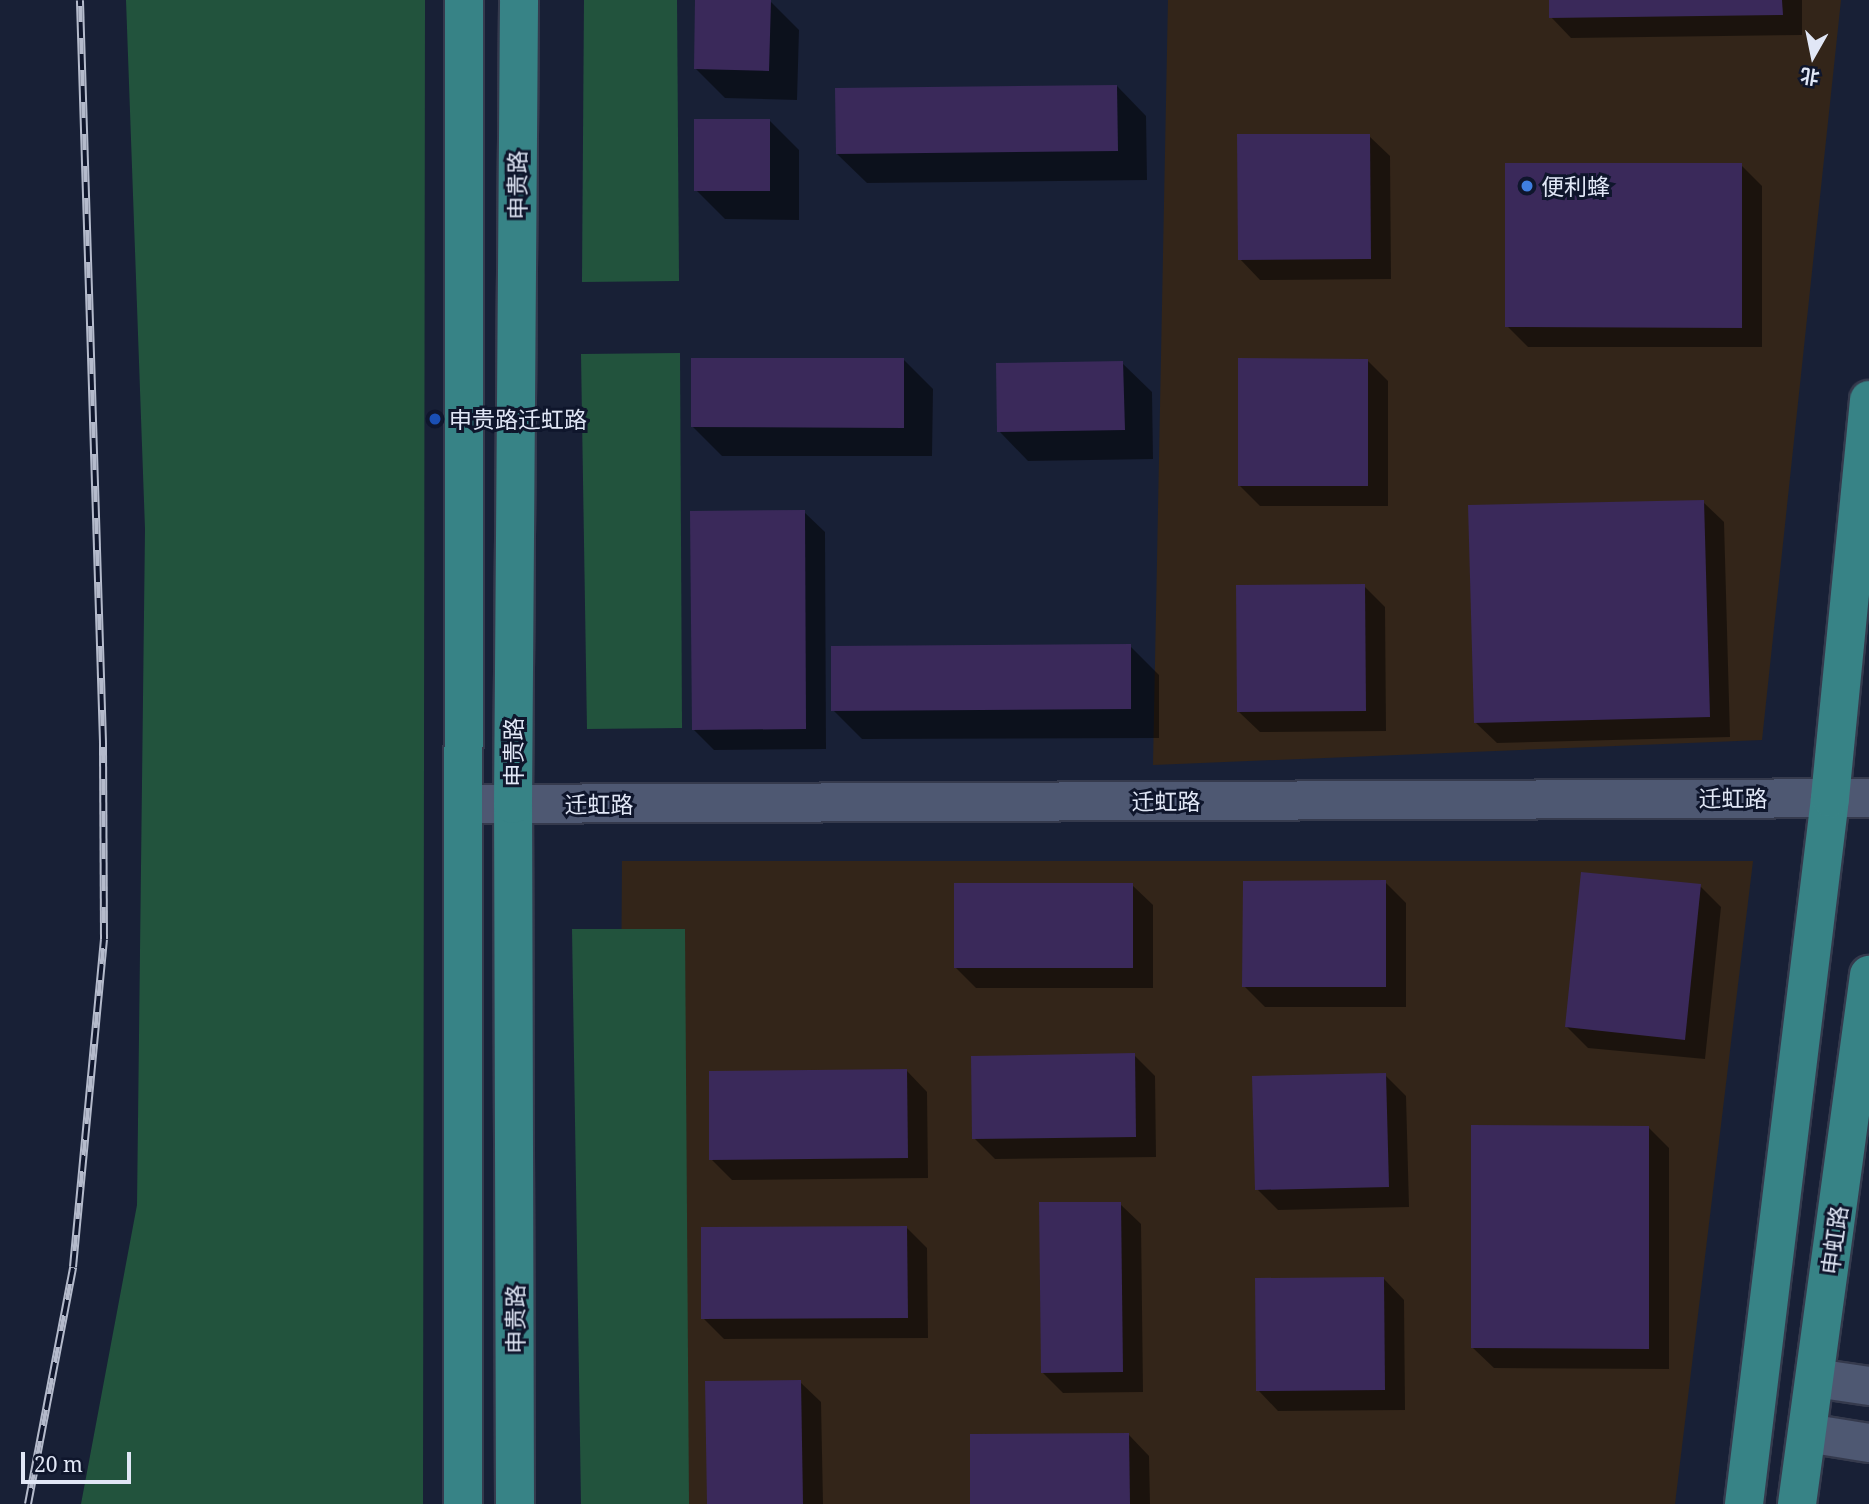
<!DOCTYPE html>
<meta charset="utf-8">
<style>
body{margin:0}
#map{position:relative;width:1869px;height:1504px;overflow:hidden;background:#182036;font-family:"Noto Serif","Noto Sans SC",serif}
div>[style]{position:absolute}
.commercial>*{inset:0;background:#332519}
.green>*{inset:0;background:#22533d}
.shadow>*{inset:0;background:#0007}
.building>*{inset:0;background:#3a295a}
.roads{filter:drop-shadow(2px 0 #353a4d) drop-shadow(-2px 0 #353a4d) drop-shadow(0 2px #353a4d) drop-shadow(0 -2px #353a4d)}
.minor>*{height:38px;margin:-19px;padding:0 19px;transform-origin:19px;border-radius:19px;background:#4e5872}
.major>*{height:38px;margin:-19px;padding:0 19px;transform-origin:19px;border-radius:19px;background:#378386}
.rail>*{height:8px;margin-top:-4px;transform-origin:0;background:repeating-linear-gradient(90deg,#0f162c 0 16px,#b4bacb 0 32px);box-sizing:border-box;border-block:2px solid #b4bacb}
.dots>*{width:19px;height:19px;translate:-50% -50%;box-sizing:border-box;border:4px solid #0f162c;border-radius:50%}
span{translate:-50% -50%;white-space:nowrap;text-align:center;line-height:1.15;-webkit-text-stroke:6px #0f162c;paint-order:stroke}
.street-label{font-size:23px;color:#e1e7f6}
.poi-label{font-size:23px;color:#e1e7f6}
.left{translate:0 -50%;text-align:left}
.north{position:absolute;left:1778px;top:21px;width:70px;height:70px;-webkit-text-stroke:5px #0f162c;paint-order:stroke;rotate:189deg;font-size:19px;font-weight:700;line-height:28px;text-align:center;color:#e1e7f6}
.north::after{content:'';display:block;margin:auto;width:24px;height:32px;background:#e1e7f6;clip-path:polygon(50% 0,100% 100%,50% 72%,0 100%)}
.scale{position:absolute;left:21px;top:1452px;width:110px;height:32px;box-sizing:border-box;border:4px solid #e1e7f6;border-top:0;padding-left:9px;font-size:21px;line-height:24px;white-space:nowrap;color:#e1e7f6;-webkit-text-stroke:5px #0f162c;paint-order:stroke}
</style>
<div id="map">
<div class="commercial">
<div style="clip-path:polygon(1168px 0,1841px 0,1762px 740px,1153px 765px)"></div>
<div style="clip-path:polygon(622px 861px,1753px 861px,1675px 1504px,618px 1504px)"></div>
</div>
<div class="green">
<div style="clip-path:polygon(126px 0,425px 0,423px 1504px,81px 1504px,137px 1205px,145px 529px)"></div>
<div style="clip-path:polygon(584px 0,677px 0,679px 281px,582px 282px)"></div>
<div style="clip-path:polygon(680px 353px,682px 728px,587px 729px,581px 354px)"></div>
<div style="clip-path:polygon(572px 929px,685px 929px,689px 1504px,581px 1504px)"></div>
</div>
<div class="shadow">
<div style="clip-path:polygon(697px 0,770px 1px,799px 30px,797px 100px,725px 98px,696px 69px)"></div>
<div style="clip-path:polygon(1551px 0,1802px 0,1802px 35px,1571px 38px,1551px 17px)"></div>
<div style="clip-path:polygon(1117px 86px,1146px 116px,1147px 180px,867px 183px,837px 154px)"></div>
<div style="clip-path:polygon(770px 121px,799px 150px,799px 220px,725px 219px,696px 190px)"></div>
<div style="clip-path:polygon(1369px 136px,1390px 156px,1391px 279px,1260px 280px,1240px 259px)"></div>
<div style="clip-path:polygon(1741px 165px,1762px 186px,1762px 347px,1528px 347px,1507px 326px)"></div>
<div style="clip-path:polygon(904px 360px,933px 389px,932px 456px,722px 456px,693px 427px)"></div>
<div style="clip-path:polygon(1367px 360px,1388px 381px,1388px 506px,1260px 506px,1239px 485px)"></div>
<div style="clip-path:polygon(1122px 363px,1152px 392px,1153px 459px,1028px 461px,999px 431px)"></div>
<div style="clip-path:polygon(1703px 502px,1724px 522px,1730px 737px,1497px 743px,1476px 723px)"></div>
<div style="clip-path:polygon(804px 512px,825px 532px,826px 749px,714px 750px,693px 729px)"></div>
<div style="clip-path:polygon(1364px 586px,1385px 607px,1386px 731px,1260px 732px,1239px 712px)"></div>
<div style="clip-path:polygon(1130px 646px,1159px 675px,1159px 738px,862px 739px,833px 710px)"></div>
<div style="clip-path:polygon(1385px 882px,1406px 903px,1406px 1007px,1265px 1007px,1244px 986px)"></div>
<div style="clip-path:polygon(1132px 885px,1153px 905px,1153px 988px,976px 988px,955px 967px)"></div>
<div style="clip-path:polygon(1700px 886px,1721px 907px,1705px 1059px,1588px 1048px,1567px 1027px)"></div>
<div style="clip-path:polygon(1134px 1055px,1155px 1076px,1156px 1157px,995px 1159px,974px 1138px)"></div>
<div style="clip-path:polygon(907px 1071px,927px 1092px,928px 1178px,732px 1180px,711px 1159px)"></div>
<div style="clip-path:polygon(1385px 1075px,1406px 1096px,1409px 1207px,1278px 1210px,1257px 1189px)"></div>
<div style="clip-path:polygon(1648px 1127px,1669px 1148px,1669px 1369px,1494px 1368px,1473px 1348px)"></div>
<div style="clip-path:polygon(1120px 1204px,1141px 1224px,1143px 1392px,1063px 1393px,1042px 1372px)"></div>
<div style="clip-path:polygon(907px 1228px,927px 1248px,928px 1338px,724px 1339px,703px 1318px)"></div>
<div style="clip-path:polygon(1384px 1279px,1404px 1300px,1405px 1410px,1278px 1411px,1258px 1390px)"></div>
<div style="clip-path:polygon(800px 1382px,821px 1402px,823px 1504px,708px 1504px)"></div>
<div style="clip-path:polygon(1129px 1435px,1149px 1456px,1150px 1504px,972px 1504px)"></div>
</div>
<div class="building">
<div style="clip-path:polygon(695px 0,771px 0,769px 71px,694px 69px)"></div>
<div style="clip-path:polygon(1549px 0,1782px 0,1783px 15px,1549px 18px)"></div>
<div style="clip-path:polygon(1117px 85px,1118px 151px,836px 154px,835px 88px)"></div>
<div style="clip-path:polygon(694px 119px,770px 119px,770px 191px,694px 191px)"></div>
<div style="clip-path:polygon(1237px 134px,1370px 134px,1371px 259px,1238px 260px)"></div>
<div style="clip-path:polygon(1505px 163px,1742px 163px,1742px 328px,1505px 327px)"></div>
<div style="clip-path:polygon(691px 358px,904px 358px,904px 428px,691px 427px)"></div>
<div style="clip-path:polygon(1238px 358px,1368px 359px,1368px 486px,1238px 486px)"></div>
<div style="clip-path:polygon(1123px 361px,1125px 430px,997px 432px,996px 363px)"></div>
<div style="clip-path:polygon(1704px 500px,1710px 717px,1474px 723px,1468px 505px)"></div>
<div style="clip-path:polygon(805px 510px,806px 729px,692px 730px,690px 511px)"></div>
<div style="clip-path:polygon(1365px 584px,1366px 711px,1237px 712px,1236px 585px)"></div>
<div style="clip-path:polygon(1131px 644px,1131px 709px,831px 711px,831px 646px)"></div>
<div style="clip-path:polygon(1581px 872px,1701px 884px,1685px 1040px,1565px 1027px)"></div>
<div style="clip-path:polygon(1386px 880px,1386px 987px,1242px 987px,1243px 881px)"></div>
<div style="clip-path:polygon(954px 883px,1133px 883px,1133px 968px,954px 968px)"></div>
<div style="clip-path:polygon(1135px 1053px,1136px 1137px,972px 1139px,971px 1056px)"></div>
<div style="clip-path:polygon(907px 1069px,908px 1158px,709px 1160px,709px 1071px)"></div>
<div style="clip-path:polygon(1386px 1073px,1389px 1187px,1255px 1190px,1252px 1076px)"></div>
<div style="clip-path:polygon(1471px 1125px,1649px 1126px,1649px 1349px,1471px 1348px)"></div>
<div style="clip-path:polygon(1039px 1202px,1121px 1202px,1123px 1372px,1041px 1373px)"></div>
<div style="clip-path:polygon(907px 1226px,908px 1318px,701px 1319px,701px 1227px)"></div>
<div style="clip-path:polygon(1384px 1277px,1385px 1390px,1256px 1391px,1255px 1278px)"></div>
<div style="clip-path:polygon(801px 1380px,803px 1504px,707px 1504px,705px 1381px)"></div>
<div style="clip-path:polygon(1129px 1433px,1130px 1504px,970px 1504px,970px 1434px)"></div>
</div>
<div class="roads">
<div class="minor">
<div style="left:463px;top:804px;width:1406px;rotate:-0.24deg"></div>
<div style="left:1815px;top:1378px;width:55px;rotate:8.4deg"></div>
<div style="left:1807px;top:1433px;width:63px;rotate:9.2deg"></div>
</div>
<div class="major">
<div style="left:463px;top:1504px;width:1504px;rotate:-89.96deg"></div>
<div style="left:515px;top:1504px;width:700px;rotate:-90.16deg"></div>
<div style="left:513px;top:804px;width:804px;rotate:-89.57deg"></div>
<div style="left:1744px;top:1504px;width:711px;rotate:-83.05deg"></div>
<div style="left:1830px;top:798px;width:400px;rotate:-84.4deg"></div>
<div style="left:1797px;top:1504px;width:534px;rotate:-82.25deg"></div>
</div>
</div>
<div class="rail">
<div style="left:28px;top:1504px;width:241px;rotate:-79.2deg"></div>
<div style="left:73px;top:1267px;width:329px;rotate:-84.6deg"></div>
<div style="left:104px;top:939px;width:197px;rotate:-90.3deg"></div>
<div style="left:103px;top:742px;width:742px;rotate:-91.78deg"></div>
</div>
<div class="dots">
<div style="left:1527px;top:186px;background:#3f7fe0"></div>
<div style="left:435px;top:419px;background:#1a4fb4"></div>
</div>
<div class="street-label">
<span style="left:517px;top:185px;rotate:-90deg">申贵路</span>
<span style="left:513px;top:752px;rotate:-90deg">申贵路</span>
<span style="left:1733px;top:798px">迁虹路</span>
<span style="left:1166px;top:801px">迁虹路</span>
<span style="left:599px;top:804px">迁虹路</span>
<span style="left:1834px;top:1240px;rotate:-82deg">申虹路</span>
<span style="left:515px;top:1319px;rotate:-90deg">申贵路</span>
</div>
<div class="poi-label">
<span class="left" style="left:1541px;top:186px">便利蜂</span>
<span class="left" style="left:449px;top:419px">申贵路迁虹路</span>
</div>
<div class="north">北</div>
<div class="scale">20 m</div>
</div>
